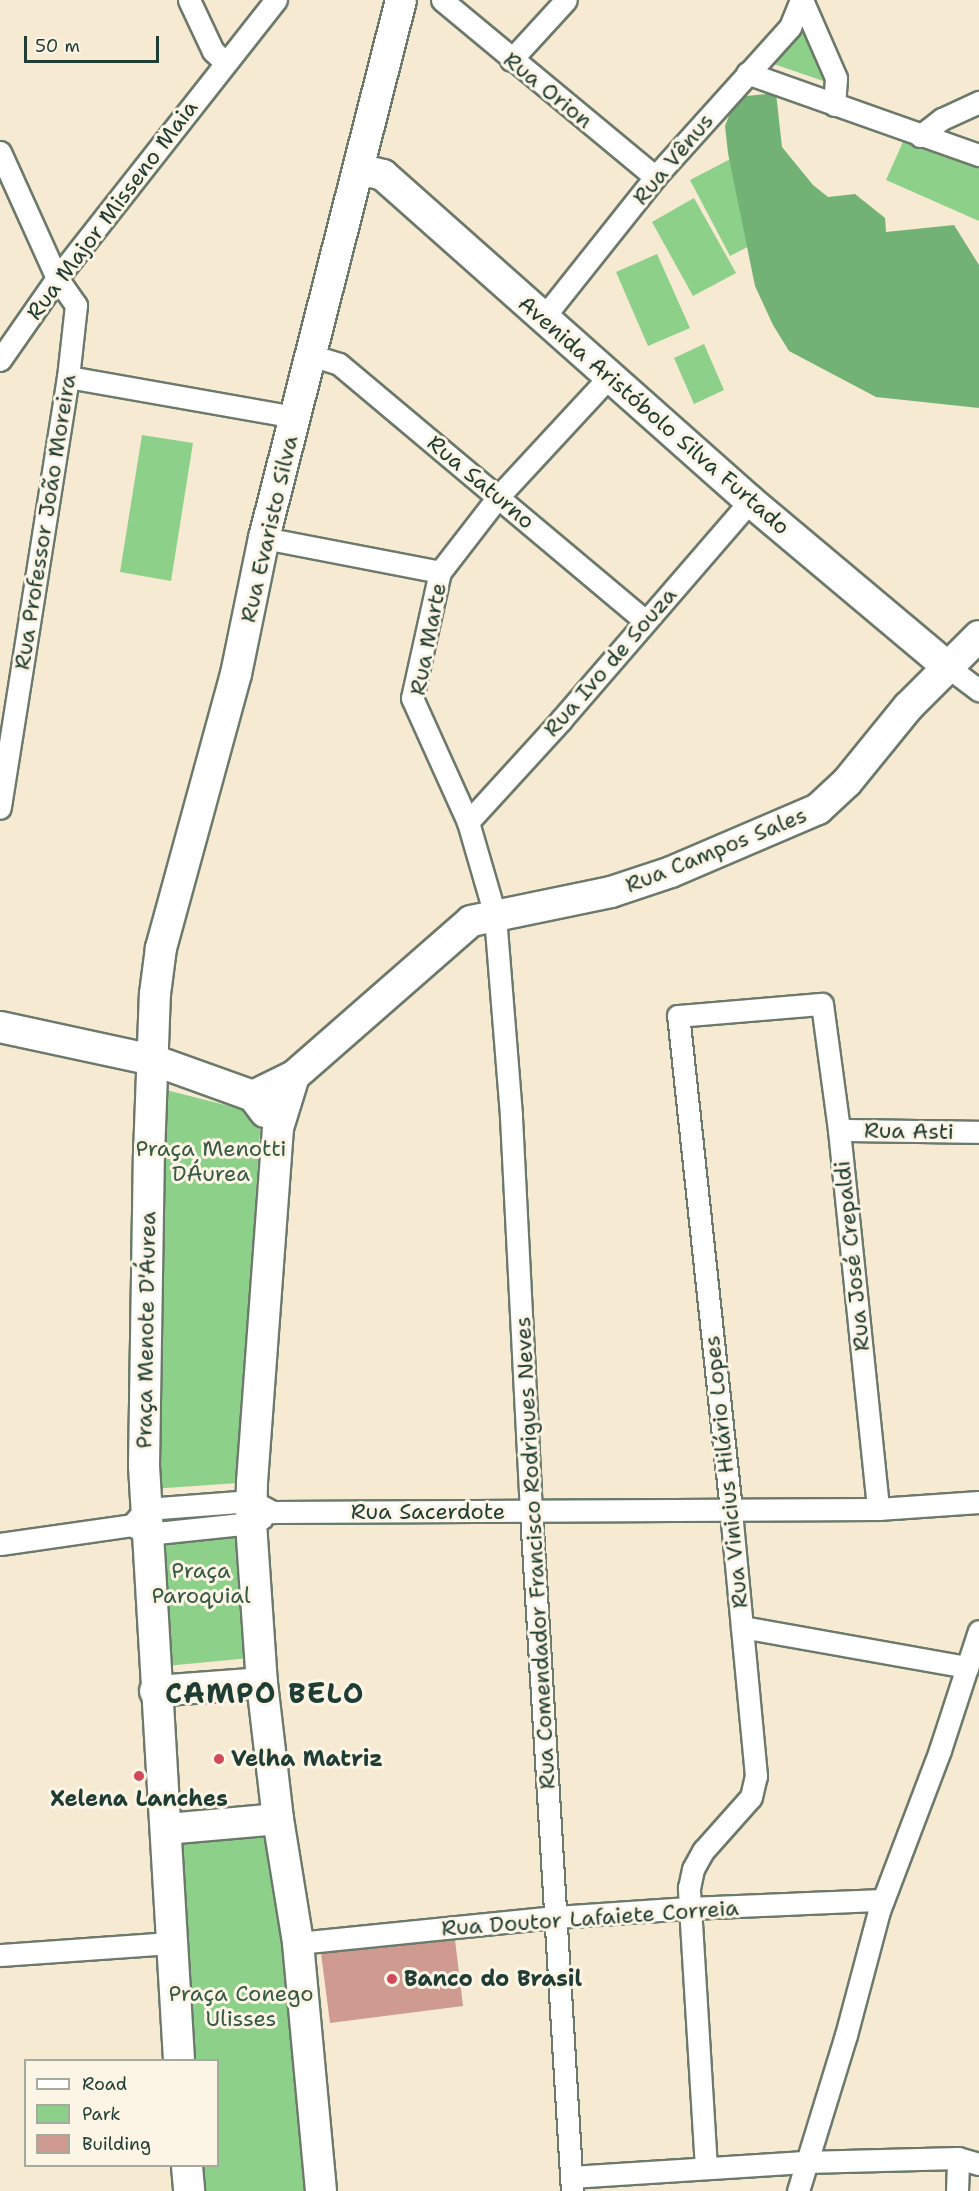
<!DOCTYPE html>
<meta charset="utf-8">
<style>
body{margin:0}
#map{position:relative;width:979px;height:2191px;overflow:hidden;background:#f7ead2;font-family:"Shantell Sans",sans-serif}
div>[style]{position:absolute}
.green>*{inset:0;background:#8dd089}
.forest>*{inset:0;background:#72b275}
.building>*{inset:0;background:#cf9a8f}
.roads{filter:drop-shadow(2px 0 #6b7a6b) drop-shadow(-2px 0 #6b7a6b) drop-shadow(0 2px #6b7a6b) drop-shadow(0 -2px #6b7a6b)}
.street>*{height:21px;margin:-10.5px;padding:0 10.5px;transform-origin:10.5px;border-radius:10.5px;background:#fff}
.secondary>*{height:30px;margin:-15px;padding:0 15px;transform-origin:15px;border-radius:15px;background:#fff}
.dots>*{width:16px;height:16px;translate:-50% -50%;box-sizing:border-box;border:3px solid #fcf5e5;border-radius:50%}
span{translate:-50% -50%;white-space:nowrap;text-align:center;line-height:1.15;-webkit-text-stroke:6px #fcf5e5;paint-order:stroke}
.street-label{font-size:22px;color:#1f3d34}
.park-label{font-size:22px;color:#355a45}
.poi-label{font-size:22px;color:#1f3d34;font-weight:700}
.left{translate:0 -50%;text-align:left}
.district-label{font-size:28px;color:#1f3d34;font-weight:700;letter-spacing:1.5px}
.legend{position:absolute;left:24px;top:2059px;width:195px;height:108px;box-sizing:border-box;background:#fcf5e5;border:2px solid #a4ab9e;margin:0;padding:8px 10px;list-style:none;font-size:18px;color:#1f3d34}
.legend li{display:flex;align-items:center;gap:12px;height:30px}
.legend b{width:30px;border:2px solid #a4ab9e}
.scale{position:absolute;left:24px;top:36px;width:135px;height:27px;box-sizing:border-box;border:3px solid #1f3d34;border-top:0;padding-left:8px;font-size:18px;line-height:21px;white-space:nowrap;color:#1f3d34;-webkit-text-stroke:4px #fcf5e5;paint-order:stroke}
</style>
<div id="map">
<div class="green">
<div style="clip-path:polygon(804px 25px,829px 83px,768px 62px)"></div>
<div style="clip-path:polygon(906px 135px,979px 167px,979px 221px,886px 180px)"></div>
<div style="clip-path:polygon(746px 151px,786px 227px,730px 256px,690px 180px)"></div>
<div style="clip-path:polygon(694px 198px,736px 273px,693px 296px,652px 222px)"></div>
<div style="clip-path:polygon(657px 254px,690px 328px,648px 346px,616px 272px)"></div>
<div style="clip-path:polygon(704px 344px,724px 390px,694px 404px,674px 358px)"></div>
<div style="clip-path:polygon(142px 435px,193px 443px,171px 581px,120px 572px)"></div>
<div style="clip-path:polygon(166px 1090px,261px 1114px,238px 1483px,151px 1489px)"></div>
<div style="clip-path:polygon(240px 1530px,250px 1658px,166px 1666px,154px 1539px)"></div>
<div style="clip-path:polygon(267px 1832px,274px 1839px,315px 2191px,198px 2191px,196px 2166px,218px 2166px,218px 2060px,190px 2060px,179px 1840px)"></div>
</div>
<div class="forest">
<div style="clip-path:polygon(776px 93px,782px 147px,813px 185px,828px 197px,855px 194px,885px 218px,886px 232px,954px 225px,979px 265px,979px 408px,876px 397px,789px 351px,773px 325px,755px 286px,728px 153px,725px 126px,736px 97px)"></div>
</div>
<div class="building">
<div style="clip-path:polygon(455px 1940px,463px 2006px,330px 2023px,321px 1953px)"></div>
</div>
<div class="roads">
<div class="street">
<div style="left:189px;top:0;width:56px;rotate:64.8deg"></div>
<div style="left:213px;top:51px;width:16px;rotate:43deg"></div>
<div style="left:442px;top:0;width:277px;rotate:39.7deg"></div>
<div style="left:802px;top:0;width:85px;rotate:66.4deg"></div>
<div style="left:836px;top:78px;width:27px;rotate:94deg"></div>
<div style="left:511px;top:60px;width:81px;rotate:-47.5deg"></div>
<div style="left:747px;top:73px;width:246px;rotate:19.5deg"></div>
<div style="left:920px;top:136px;width:28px;rotate:-38deg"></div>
<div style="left:942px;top:119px;width:41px;rotate:-24.7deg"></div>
<div style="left:0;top:152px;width:138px;rotate:65.7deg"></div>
<div style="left:57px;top:278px;width:33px;rotate:55deg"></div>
<div style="left:76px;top:305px;width:72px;rotate:96.3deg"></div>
<div style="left:68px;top:377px;width:436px;rotate:99deg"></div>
<div style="left:543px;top:318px;width:180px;rotate:-51.5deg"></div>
<div style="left:655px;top:177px;width:202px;rotate:-48deg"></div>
<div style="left:790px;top:27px;width:29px;rotate:-68deg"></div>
<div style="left:310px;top:355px;width:30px;rotate:17deg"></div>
<div style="left:339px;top:364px;width:400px;rotate:40deg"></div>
<div style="left:0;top:360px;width:100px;rotate:-55.2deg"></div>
<div style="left:57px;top:278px;width:354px;rotate:-51.8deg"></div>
<div style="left:68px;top:377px;width:230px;rotate:10deg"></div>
<div style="left:264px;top:538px;width:179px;rotate:10.9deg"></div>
<div style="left:948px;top:667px;width:39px;rotate:37deg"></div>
<div style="left:468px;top:822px;width:138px;rotate:-47.6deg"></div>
<div style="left:561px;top:720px;width:289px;rotate:-49.2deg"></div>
<div style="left:839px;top:1130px;width:140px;rotate:0.8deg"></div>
<div style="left:132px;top:1525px;width:21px;rotate:-49deg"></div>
<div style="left:146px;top:1509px;width:106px;rotate:-4.3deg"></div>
<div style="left:252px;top:1501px;width:24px;rotate:28deg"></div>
<div style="left:273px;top:1512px;width:605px;rotate:-0.28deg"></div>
<div style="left:878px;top:1509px;width:101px;rotate:-4deg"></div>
<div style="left:0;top:1544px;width:133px;rotate:-8.2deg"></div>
<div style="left:132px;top:1525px;width:17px;rotate:31deg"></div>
<div style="left:147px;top:1534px;width:105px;rotate:-6deg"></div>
<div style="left:251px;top:1523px;width:12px;rotate:-24deg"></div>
<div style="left:742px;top:1627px;width:229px;rotate:10.1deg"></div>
<div style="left:298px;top:1943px;width:259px;rotate:-5.8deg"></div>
<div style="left:556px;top:1917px;width:133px;rotate:-3.9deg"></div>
<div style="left:689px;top:1908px;width:194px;rotate:-2.4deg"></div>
<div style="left:0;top:1955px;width:171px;rotate:-4deg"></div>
<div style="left:706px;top:2168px;width:281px;rotate:-93.5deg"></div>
<div style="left:689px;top:1888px;width:19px;rotate:-78deg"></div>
<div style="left:693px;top:1869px;width:21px;rotate:-61deg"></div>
<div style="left:703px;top:1851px;width:72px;rotate:-48.4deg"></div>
<div style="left:751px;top:1797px;width:22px;rotate:-77deg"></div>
<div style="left:756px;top:1776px;width:267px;rotate:-95.4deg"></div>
<div style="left:731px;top:1510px;width:497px;rotate:-96.1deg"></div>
<div style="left:678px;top:1016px;width:144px;rotate:-4.8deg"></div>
<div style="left:822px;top:1004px;width:127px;rotate:82.3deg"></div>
<div style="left:839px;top:1130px;width:381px;rotate:84.1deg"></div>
<div style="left:571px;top:2177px;width:234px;rotate:-3.7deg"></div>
<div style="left:805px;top:2162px;width:153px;rotate:-1.5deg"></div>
<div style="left:958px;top:2158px;width:22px;rotate:16deg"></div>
<div style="left:572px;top:2191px;width:680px;rotate:-93.46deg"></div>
<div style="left:531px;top:1512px;width:398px;rotate:-92.9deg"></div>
<div style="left:511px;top:1115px;width:201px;rotate:-94.6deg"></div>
<div style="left:495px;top:915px;width:97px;rotate:-106.2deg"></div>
<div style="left:468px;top:822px;width:136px;rotate:-114.3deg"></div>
<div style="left:412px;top:698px;width:129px;rotate:-77.5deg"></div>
<div style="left:440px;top:572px;width:95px;rotate:-52.3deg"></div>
<div style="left:498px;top:497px;width:165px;rotate:-47.2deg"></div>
<div style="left:798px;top:2191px;width:163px;rotate:-72.9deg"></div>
<div style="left:846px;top:2035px;width:128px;rotate:-75.1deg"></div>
<div style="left:879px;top:1911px;width:172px;rotate:-69.2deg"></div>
<div style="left:940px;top:1750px;width:125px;rotate:-71.9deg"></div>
<div style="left:957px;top:2191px;width:33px;rotate:-88deg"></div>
</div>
<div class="secondary">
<div style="left:359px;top:169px;width:25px;rotate:14deg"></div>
<div style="left:383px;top:175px;width:491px;rotate:41.6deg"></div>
<div style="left:750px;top:501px;width:258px;rotate:40deg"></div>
<div style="left:0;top:1027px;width:157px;rotate:12.2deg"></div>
<div style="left:153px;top:1060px;width:106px;rotate:19.8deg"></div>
<div style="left:253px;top:1096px;width:20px;rotate:53deg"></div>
<div style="left:294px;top:1076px;width:54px;rotate:107.1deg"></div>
<div style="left:278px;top:1128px;width:356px;rotate:94.2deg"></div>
<div style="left:252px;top:1483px;width:40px;rotate:91.4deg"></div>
<div style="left:251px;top:1523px;width:160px;rotate:86.1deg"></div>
<div style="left:262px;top:1683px;width:137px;rotate:83.3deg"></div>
<div style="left:278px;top:1819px;width:126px;rotate:80.8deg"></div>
<div style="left:298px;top:1943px;width:249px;rotate:84.7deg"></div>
<div style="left:253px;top:1096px;width:46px;rotate:-26deg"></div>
<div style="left:294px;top:1076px;width:235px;rotate:-41.2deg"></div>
<div style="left:471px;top:921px;width:143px;rotate:-11.7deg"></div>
<div style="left:611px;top:892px;width:63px;rotate:-18.4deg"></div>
<div style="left:671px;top:872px;width:160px;rotate:-23.2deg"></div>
<div style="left:818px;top:809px;width:40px;rotate:-43deg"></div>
<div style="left:847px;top:782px;width:97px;rotate:-50.9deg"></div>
<div style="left:908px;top:707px;width:100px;rotate:-45deg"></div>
<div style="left:155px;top:1691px;width:107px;rotate:-4.3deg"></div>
<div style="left:166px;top:1829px;width:112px;rotate:-5.1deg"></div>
<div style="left:179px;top:2060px;width:595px;rotate:-93.37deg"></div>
<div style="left:144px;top:1466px;width:311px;rotate:-89.1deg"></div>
<div style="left:149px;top:1155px;width:161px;rotate:-87.9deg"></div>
<div style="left:155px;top:994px;width:46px;rotate:-82.6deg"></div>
<div style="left:161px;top:948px;width:284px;rotate:-74.7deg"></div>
<div style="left:236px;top:674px;width:139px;rotate:-78.4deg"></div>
<div style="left:264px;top:538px;width:555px;rotate:-75.71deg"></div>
<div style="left:187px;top:2166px;width:25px;rotate:85deg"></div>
</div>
</div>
<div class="dots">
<div style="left:219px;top:1759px;background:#d1495b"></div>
<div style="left:139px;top:1776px;background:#d1495b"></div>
<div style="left:392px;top:1979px;background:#d1495b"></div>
</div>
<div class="street-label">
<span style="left:548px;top:90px;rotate:39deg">Rua Orion</span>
<span style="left:673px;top:159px;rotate:-50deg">Rua Vênus</span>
<span style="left:112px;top:210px;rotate:-53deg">Rua Major Misseno Maia</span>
<span style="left:654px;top:415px;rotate:41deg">Avenida Aristóbolo Silva Furtado</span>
<span style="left:481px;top:482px;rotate:40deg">Rua Saturno</span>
<span style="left:45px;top:522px;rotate:-81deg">Rua Professor João Moreira</span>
<span style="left:269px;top:529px;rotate:-77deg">Rua Evaristo Silva</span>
<span style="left:428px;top:639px;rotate:-79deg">Rua Marte</span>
<span style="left:610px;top:662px;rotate:-49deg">Rua Ivo de Souza</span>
<span style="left:716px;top:850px;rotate:-22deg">Rua Campos Sales</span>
<span style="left:909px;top:1131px;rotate:1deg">Rua Asti</span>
<span style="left:852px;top:1256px;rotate:-96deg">Rua José Crepaldi</span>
<span style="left:146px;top:1330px;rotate:-89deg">Praça Menote D'Áurea</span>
<span style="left:726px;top:1472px;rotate:-96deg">Rua Vinicius Hilário Lopes</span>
<span style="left:428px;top:1512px">Rua Sacerdote</span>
<span style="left:535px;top:1553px;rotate:-93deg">Rua Comendador Francisco Rodrigues Neves</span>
<span style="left:590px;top:1918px;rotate:-4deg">Rua Doutor Lafaiete Correia</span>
</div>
<div class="park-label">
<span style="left:211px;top:1161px">Praça Menotti<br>DÁurea</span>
<span style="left:201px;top:1583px">Praça<br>Paroquial</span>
<span style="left:241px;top:2006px">Praça Conego<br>Ulisses</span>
</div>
<div class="poi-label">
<span class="left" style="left:231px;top:1759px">Velha Matriz</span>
<span style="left:139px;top:1799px">Xelena Lanches</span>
<span class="left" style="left:404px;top:1979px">Banco do Brasil</span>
</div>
<div class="district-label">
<span style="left:265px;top:1693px">CAMPO BELO</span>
</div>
<ul class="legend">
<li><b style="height:8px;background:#fff"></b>Road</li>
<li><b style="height:16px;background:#8dd089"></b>Park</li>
<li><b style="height:16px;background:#cf9a8f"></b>Building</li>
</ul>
<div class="scale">50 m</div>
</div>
